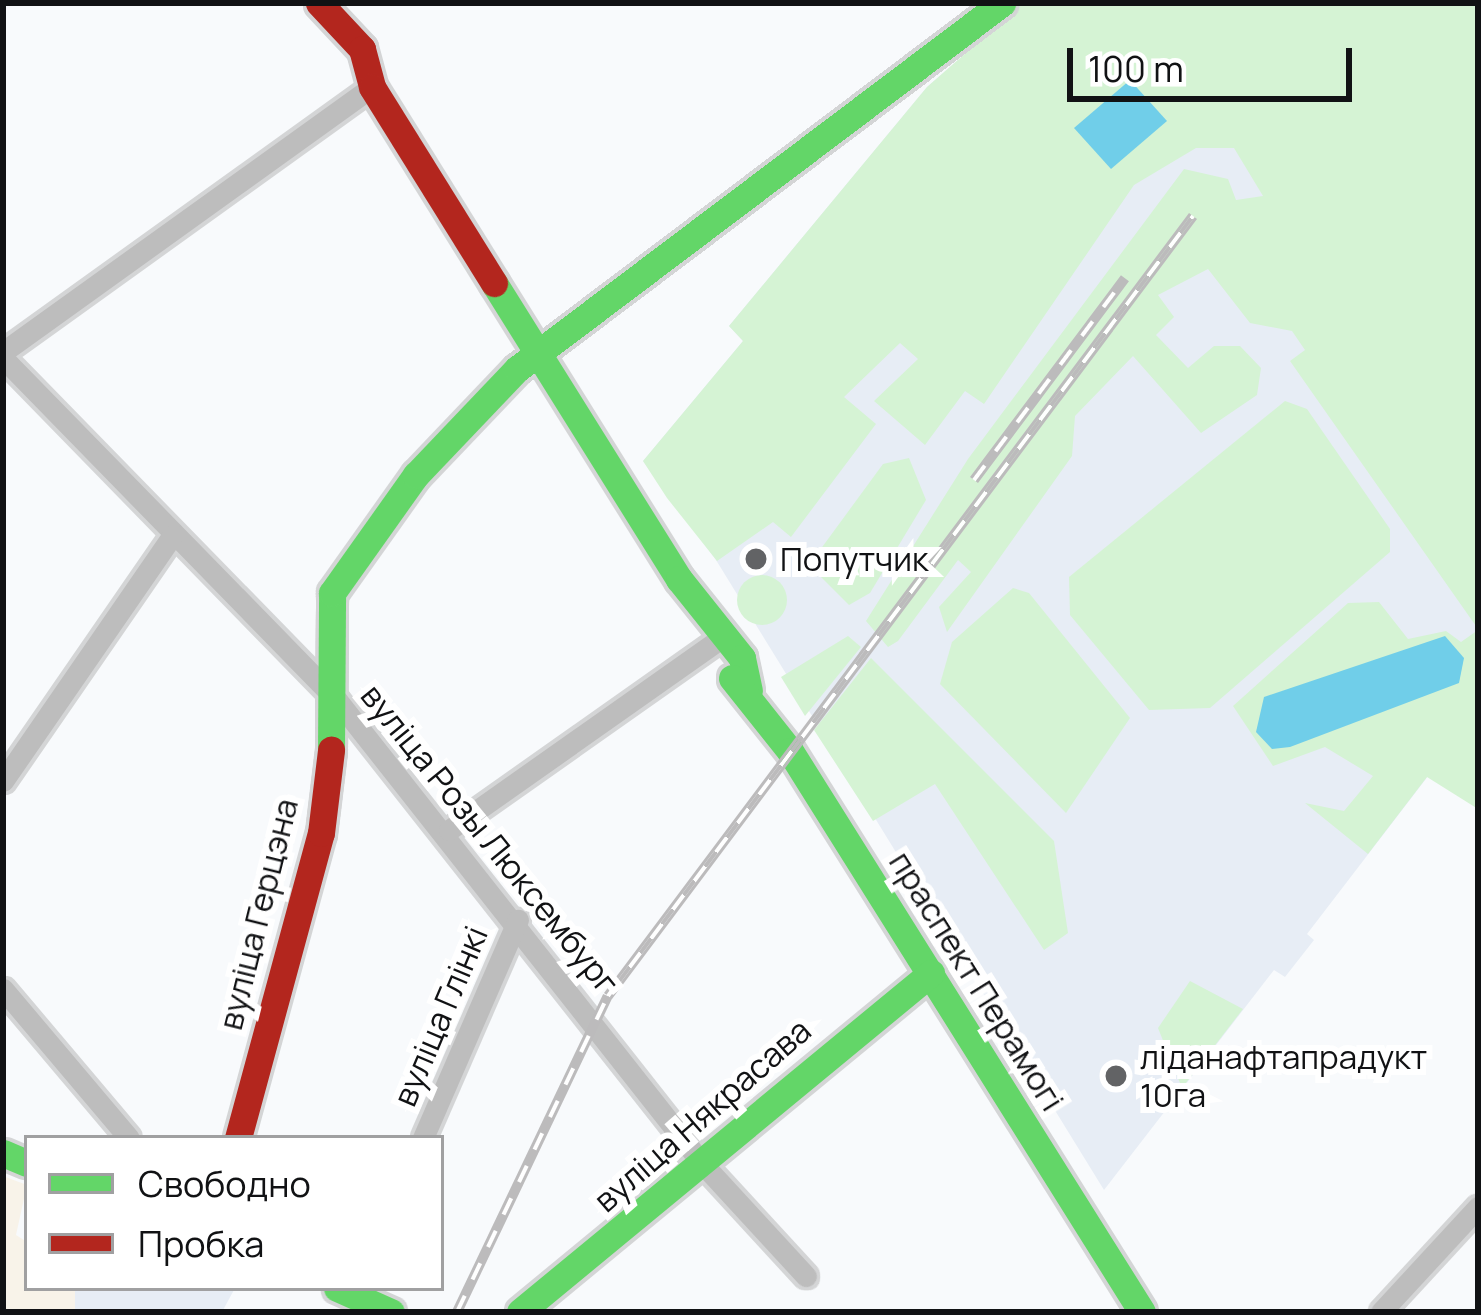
<!DOCTYPE html>
<meta charset="utf-8">
<style>
body{margin:0}
#map{position:relative;width:1481px;height:1315px;overflow:hidden;background:#f8fafc;font-family:Manrope,sans-serif}
div>[style]{position:absolute}
.commercial>*{inset:0;background:#f8f3e9}
.built>*{inset:0;background:#e7edf5}
.green>*{inset:0;background:#d5f3d4}
.round{border-radius:50%}
.water>*{inset:0;background:#70cee9}
.roads{filter:drop-shadow(3px 0 #d4d5d6) drop-shadow(-3px 0 #d4d5d6) drop-shadow(0 3px #d4d5d6) drop-shadow(0 -3px #d4d5d6)}
.street>*{height:21px;margin:-10.5px;padding:0 10.5px;transform-origin:10.5px;border-radius:10.5px;background:#bdbdbd}
.fast>*{height:27px;margin:-13.5px;padding:0 13.5px;transform-origin:13.5px;border-radius:13.5px;background:#63d668}
.jam>*{height:27px;margin:-13.5px;padding:0 13.5px;transform-origin:13.5px;border-radius:13.5px;background:#b3261e}
.rail>*{height:10px;margin-top:-5px;transform-origin:0;background:repeating-linear-gradient(90deg,#fff 0 18px,#bcbbbc 0 36px);box-sizing:border-box;border-block:3px solid #bcbbbc}
.dots>*{width:33px;height:33px;translate:-50% -50%;box-sizing:border-box;border:6px solid #fff;border-radius:50%}
span{translate:-50% -50%;white-space:nowrap;text-align:center;line-height:1.15;-webkit-text-stroke:12px #fff;paint-order:stroke}
.poi-label{font-size:33px;color:#111214}
.left{translate:0 -50%;text-align:left}
.street-label{font-size:33px;color:#111214}
.frame{position:absolute;inset:0;border:6px solid #111214;pointer-events:none}
.legend{position:absolute;left:24px;top:1135px;width:420px;height:156px;box-sizing:border-box;background:#fff;border:3px solid #a0a0a1;margin:0;padding:15px 21px;list-style:none;font-size:36px;color:#111214}
.legend li{display:flex;align-items:center;gap:24px;height:60px}
.legend b{width:60px;border:3px solid #a0a0a1}
.scale{position:absolute;left:1067px;top:48px;width:285px;height:54px;box-sizing:border-box;border:6px solid #111214;border-top:0;padding-left:15px;font-size:36px;line-height:42px;white-space:nowrap;color:#111214;-webkit-text-stroke:9px #fff;paint-order:stroke}
</style>
<div id="map">
<div class="commercial">
<div style="clip-path:polygon(3px 1176px,27px 1185px,16px 1235px,27px 1242px,27px 1288px,75px 1288px,75px 1312px,3px 1312px)"></div>
</div>
<div class="built">
<div style="clip-path:polygon(1023px 3px,1170px 37px,1368px 374px,1366px 446px,1478px 629px,1478px 711px,1307px 934px,1314px 940px,1285px 977px,1274px 970px,1104px 1190px,716px 560px,643px 461px,743px 341px,729px 326px,927px 87px)"></div>
<div style="clip-path:polygon(75px 1288px,235px 1288px,222px 1312px,75px 1312px)"></div>
</div>
<div class="green">
<div style="clip-path:polygon(1023px 3px,1478px 3px,1478px 629px,1290px 361px,1305px 350px,1292px 331px,1250px 323px,1208px 269px,1158px 295px,1174px 317px,1156px 335px,1188px 368px,1214px 346px,1240px 346px,1261px 368px,1257px 395px,1201px 433px,1133px 356px,1075px 416px,1072px 456px,947px 632px,939px 607px,971px 572px,958px 560px,898px 641px,888px 647px,866px 621px,968px 459px,1184px 169px,1228px 179px,1236px 200px,1263px 196px,1234px 148px,1196px 148px,1134px 185px,984px 404px,965px 391px,925px 445px,874px 401px,918px 359px,900px 343px,844px 397px,876px 424px,791px 537px,773px 522px,717px 561px,667px 498px,643px 461px,743px 341px,729px 326px,927px 87px)"></div>
<div style="clip-path:polygon(1285px 401px,1307px 409px,1390px 529px,1390px 552px,1210px 708px,1149px 710px,1070px 615px,1069px 577px)"></div>
<div style="clip-path:polygon(909px 458px,926px 500px,870px 593px,849px 605px,809px 565px,883px 464px)"></div>
<div class="round" style="left:737px;top:575px;width:50px;height:50px"></div>
<div style="clip-path:polygon(1013px 588px,1029px 593px,1130px 718px,1066px 813px,940px 684px,952px 642px)"></div>
<div style="clip-path:polygon(1379px 602px,1408px 639px,1446px 631px,1461px 642px,1478px 630px,1478px 809px,1427px 777px,1368px 854px,1305px 803px,1344px 811px,1373px 776px,1325px 747px,1273px 766px,1233px 706px,1348px 603px)"></div>
<div style="clip-path:polygon(848px 636px,861px 647px,805px 716px,781px 677px)"></div>
<div style="clip-path:polygon(871px 658px,1054px 841px,1068px 933px,1044px 950px,935px 784px,873px 821px,814px 730px)"></div>
<div style="clip-path:polygon(1190px 981px,1243px 1009px,1182px 1088px,1158px 1028px)"></div>
</div>
<div class="water">
<div style="clip-path:polygon(1130px 80px,1167px 121px,1111px 169px,1074px 128px)"></div>
<div style="clip-path:polygon(1445px 636px,1464px 658px,1459px 683px,1290px 747px,1272px 749px,1256px 732px,1264px 697px)"></div>
</div>
<div class="roads">
<div class="street">
<div style="left:3px;top:352px;width:454px;rotate:-35.7deg"></div>
<div style="left:3px;top:358px;width:478px;rotate:45.7deg"></div>
<div style="left:337px;top:700px;width:588px;rotate:51.77deg"></div>
<div style="left:701px;top:1162px;width:155px;rotate:47.4deg"></div>
<div style="left:3px;top:781px;width:299px;rotate:-55.4deg"></div>
<div style="left:449px;top:830px;width:329px;rotate:-35.2deg"></div>
<div style="left:3px;top:989px;width:195px;rotate:49.8deg"></div>
<div style="left:423px;top:1138px;width:238px;rotate:-66.5deg"></div>
<div style="left:1381px;top:1312px;width:143px;rotate:-47.3deg"></div>
</div>
<div class="fast">
<div style="left:494px;top:283px;width:349px;rotate:58deg"></div>
<div style="left:679px;top:579px;width:101px;rotate:51.4deg"></div>
<div style="left:742px;top:658px;width:33px;rotate:78deg"></div>
<div style="left:732px;top:678px;width:93px;rotate:51.5deg"></div>
<div style="left:790px;top:751px;width:662px;rotate:57.89deg"></div>
<div style="left:331px;top:750px;width:157px;rotate:-89.6deg"></div>
<div style="left:332px;top:593px;width:145px;rotate:-54.6deg"></div>
<div style="left:416px;top:475px;width:146px;rotate:-46.4deg"></div>
<div style="left:517px;top:369px;width:608px;rotate:-37.04deg"></div>
<div style="left:3px;top:1153px;width:26px;rotate:23deg"></div>
<div style="left:337px;top:1288px;width:59px;rotate:24deg"></div>
<div style="left:520px;top:1312px;width:533px;rotate:-39.52deg"></div>
</div>
<div class="jam">
<div style="left:319px;top:3px;width:63px;rotate:46.9deg"></div>
<div style="left:362px;top:49px;width:39px;rotate:75deg"></div>
<div style="left:372px;top:87px;width:231px;rotate:58.1deg"></div>
<div style="left:238px;top:1138px;width:316px;rotate:-74.8deg"></div>
<div style="left:321px;top:833px;width:84px;rotate:-83.1deg"></div>
</div>
</div>
<div class="rail">
<div style="left:974px;top:480px;width:252px;rotate:-53.2deg"></div>
<div style="left:457px;top:1312px;width:350px;rotate:-64.5deg"></div>
<div style="left:608px;top:996px;width:975px;rotate:-53.13deg"></div>
</div>
<div class="dots">
<div style="left:756px;top:559px;background:#626365"></div>
<div style="left:1116px;top:1076px;background:#626365"></div>
</div>
<div class="poi-label">
<span class="left" style="left:780px;top:559px">Попутчик</span>
<span class="left" style="left:1140px;top:1076px">ліданафтапрадукт<br>10га</span>
</div>
<div class="street-label">
<span style="left:490px;top:839px;rotate:51deg">вуліца Розы Люксембург</span>
<span style="left:258px;top:914px;rotate:-76deg">вуліца Герцэна</span>
<span style="left:977px;top:981px;rotate:58deg">праспект Перамогі</span>
<span style="left:440px;top:1016px;rotate:-67deg">вуліца Глінкі</span>
<span style="left:702px;top:1115px;rotate:-41deg">вуліца Някрасава</span>
</div>
<div class="frame"></div>
<ul class="legend">
<li><b style="height:15px;background:#63d668"></b>Свободно</li>
<li><b style="height:15px;background:#b3261e"></b>Пробка</li>
</ul>
<div class="scale">100 m</div>
</div>
